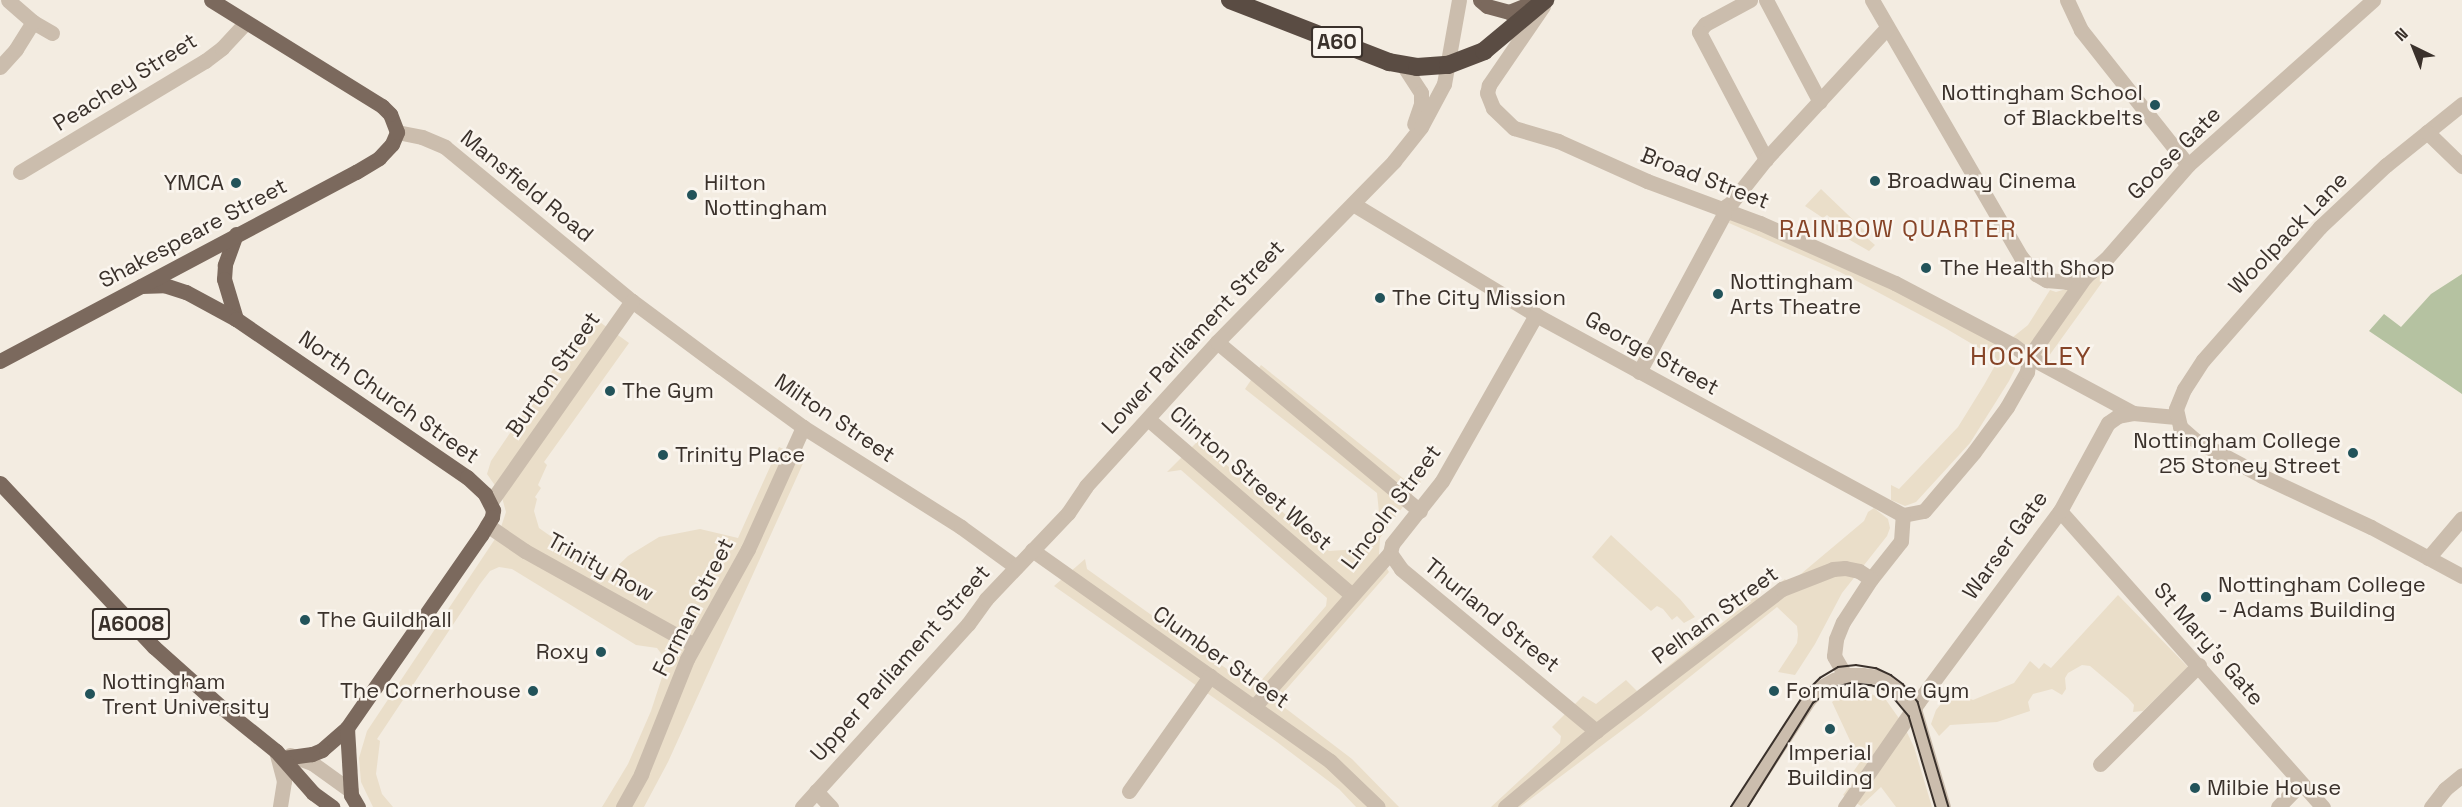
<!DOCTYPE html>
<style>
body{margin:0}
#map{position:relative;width:2462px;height:807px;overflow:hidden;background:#f3ece1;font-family:"Space Grotesk",sans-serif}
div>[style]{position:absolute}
.green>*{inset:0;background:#b5c2a1}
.plaza>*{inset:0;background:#eadec9}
.minor>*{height:15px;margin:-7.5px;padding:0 7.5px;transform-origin:7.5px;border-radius:7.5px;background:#cbbdad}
.major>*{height:15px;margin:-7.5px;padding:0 7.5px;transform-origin:7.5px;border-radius:7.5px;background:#7b695d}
.highway>*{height:18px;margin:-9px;padding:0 9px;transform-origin:9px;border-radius:9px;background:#5a4c43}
.tram>*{height:1.5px;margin:-0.75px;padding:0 0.75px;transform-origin:0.75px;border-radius:0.75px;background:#3a312b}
.dots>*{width:16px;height:16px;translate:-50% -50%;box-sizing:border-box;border:3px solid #faf5ee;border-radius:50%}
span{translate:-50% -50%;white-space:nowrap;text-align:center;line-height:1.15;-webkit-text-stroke:5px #faf5ee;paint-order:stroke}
.shield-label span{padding:2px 4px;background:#faf5ee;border:2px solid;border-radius:4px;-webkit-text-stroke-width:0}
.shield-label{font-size:21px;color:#3a312b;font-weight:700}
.street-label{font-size:22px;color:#3a312b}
.poi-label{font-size:22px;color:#3a312b}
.right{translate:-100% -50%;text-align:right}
.left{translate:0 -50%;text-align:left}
.neighbourhood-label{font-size:24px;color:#864427;letter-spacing:1.5px}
.quarter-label{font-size:26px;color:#864427;letter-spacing:1.5px}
.north{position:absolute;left:2384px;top:18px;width:60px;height:60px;-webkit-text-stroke:4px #faf5ee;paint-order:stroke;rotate:317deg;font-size:16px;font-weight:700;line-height:24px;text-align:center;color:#3a312b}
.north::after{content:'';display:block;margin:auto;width:21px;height:27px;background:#3a312b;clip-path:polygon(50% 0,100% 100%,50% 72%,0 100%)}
</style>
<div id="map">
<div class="green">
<div style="clip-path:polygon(2462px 274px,2462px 394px,2369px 331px,2384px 314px,2401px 327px,2431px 294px)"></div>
</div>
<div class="plaza">
<div style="clip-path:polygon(1821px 189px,1869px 235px,1867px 238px,1875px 245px,1869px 251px,1829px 228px,1834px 221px,1827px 215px,1823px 218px,1805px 206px)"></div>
<div style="clip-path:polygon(1732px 216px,1888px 285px,2000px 346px,2015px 360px,2015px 369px,2009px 381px,1970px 443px,1916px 502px,1905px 506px,1891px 500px,1891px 485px,1899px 489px,1958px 427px,1984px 385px,1997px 362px,1996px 358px,1945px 328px,1840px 272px,1729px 223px)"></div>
<div style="clip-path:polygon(2105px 271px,2108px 274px,2046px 360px,2013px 337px,2028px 325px,2050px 290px,2056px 292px,2093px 281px)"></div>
<div style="clip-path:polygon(590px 315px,629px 343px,544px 462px,547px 465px,538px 485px,541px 488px,535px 497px,537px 499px,534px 511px,539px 528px,607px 576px,628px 556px,659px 537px,700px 529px,738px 538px,779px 447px,805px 459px,668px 762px,644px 807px,602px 807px,628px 764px,651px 711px,664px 671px,663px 656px,657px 648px,636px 645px,512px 569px,499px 567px,490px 571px,480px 584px,377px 739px,380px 741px,376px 774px,382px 794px,393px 807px,373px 807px,361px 782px,359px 758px,367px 731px,499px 533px,506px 512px,501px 494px,487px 474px,491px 461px)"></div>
<div style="clip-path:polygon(1261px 365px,1404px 479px,1410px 473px,1421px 482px,1380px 538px,1379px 555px,1389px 572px,1276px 701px,1352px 759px,1399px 807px,1356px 807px,1339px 789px,1277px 742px,1054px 586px,1085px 559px,1087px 569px,1248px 684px,1259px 683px,1326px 606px,1327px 598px,1181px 470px,1167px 472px,1198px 441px,1329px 551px,1358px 549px,1380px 522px,1377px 493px,1245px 389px)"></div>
<div style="clip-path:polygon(1874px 508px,1888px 519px,1890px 528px,1887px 536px,1842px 593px,1815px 644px,1795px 675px,1778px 672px,1797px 643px,1798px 635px,1797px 626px,1777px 607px,1641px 716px,1520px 807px,1491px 807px,1560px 743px,1561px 736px,1552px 727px,1583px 696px,1596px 704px,1626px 680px,1637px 691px,1756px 596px,1759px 599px,1785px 579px,1789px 584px,1864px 521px,1868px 512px)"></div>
<div style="clip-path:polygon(1611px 535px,1680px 599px,1695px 617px,1684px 623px,1677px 616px,1672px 620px,1663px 609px,1657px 606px,1651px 611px,1596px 561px,1592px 557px)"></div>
<div style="clip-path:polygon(2118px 595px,2188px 667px,2143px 711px,2133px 712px,2134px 705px,2128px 698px,2090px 666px,2082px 665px,2068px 673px,2065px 678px,2066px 689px,2062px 695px,2052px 689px,2033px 694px,2028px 702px,2030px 711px,1997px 722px,1950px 725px,1939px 736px,1931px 724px,1936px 710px,1952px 691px,1973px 700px,2014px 683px,2030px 661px,2039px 669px,2044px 663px,2051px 668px)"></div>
<div style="clip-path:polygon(1861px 690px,1886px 700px,1903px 724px,1914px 747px,1932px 807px,1896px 807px,1881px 787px,1861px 806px,1843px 795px,1857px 776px,1853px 772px,1860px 762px,1832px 702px,1842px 694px)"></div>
</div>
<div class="minor">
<div style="left:1750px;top:0;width:51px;rotate:151.9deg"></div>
<div style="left:1705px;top:24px;width:10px;rotate:127deg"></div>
<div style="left:1699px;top:32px;width:144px;rotate:62.2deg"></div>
<div style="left:1766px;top:0;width:115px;rotate:62.1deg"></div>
<div style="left:1872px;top:0;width:297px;rotate:59.9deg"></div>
<div style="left:2021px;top:257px;width:23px;rotate:49deg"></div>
<div style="left:2036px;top:274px;width:12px;rotate:31deg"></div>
<div style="left:2046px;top:280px;width:21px;rotate:5deg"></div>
<div style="left:2067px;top:282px;width:19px;rotate:-16deg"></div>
<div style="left:2067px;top:0;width:33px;rotate:65deg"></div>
<div style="left:2081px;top:30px;width:172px;rotate:51.6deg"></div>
<div style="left:1543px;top:6px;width:96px;rotate:124.4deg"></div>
<div style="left:1489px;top:85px;width:8px;rotate:104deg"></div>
<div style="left:1487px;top:93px;width:16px;rotate:68deg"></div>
<div style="left:1493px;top:108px;width:29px;rotate:44deg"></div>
<div style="left:1514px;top:128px;width:46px;rotate:16.5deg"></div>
<div style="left:1558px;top:141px;width:98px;rotate:24.2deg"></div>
<div style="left:1647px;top:181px;width:121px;rotate:20.4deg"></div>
<div style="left:1760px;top:223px;width:148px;rotate:24deg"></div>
<div style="left:1895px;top:283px;width:133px;rotate:27.7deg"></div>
<div style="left:2013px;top:345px;width:20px;rotate:37deg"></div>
<div style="left:2029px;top:357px;width:118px;rotate:28.3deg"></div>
<div style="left:2133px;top:413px;width:43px;rotate:5.3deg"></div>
<div style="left:33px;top:22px;width:22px;rotate:30deg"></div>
<div style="left:1403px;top:65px;width:33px;rotate:57deg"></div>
<div style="left:1421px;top:93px;width:11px;rotate:90deg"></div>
<div style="left:1421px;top:104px;width:21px;rotate:109deg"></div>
<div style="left:0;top:67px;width:24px;rotate:-48deg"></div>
<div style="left:16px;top:49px;width:32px;rotate:-58deg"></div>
<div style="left:33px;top:22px;width:33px;rotate:-139deg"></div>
<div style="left:2462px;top:104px;width:97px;rotate:141.2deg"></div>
<div style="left:2386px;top:165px;width:91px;rotate:136.8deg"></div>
<div style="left:2320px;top:227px;width:177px;rotate:131.3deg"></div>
<div style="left:2203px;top:360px;width:35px;rotate:123deg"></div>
<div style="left:2184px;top:389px;width:22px;rotate:112deg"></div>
<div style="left:2176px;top:409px;width:18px;rotate:77deg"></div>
<div style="left:2180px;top:427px;width:20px;rotate:41deg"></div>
<div style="left:2195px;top:440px;width:76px;rotate:28.2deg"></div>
<div style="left:2262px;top:476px;width:120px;rotate:25.1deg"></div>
<div style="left:2371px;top:527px;width:103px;rotate:28.3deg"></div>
<div style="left:397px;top:132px;width:25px;rotate:11deg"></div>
<div style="left:422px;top:137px;width:25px;rotate:23deg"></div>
<div style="left:445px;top:147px;width:242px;rotate:39.5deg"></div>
<div style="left:632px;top:301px;width:111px;rotate:36.6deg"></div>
<div style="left:721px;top:367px;width:102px;rotate:36.2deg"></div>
<div style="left:803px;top:427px;width:187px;rotate:32.3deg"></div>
<div style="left:961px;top:527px;width:68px;rotate:36deg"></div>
<div style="left:2427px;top:132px;width:49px;rotate:44.2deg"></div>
<div style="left:20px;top:172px;width:216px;rotate:-31deg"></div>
<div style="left:205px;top:61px;width:21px;rotate:-37deg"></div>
<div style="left:222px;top:48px;width:35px;rotate:-47deg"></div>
<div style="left:1353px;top:204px;width:214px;rotate:31.2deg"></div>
<div style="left:1536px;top:315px;width:418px;rotate:28.6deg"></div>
<div style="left:1723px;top:208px;width:9px;rotate:-32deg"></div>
<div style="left:1731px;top:203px;width:56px;rotate:-51.5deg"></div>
<div style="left:1766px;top:159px;width:178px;rotate:-47.3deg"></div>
<div style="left:1217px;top:342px;width:264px;rotate:39.8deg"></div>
<div style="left:1639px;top:372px;width:179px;rotate:-61.7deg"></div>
<div style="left:1724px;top:214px;width:6px;rotate:-99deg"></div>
<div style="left:1148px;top:419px;width:269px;rotate:40.8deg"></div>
<div style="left:490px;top:503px;width:247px;rotate:-54.9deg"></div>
<div style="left:2060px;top:511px;width:396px;rotate:48.4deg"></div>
<div style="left:1903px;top:515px;width:21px;rotate:-11deg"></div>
<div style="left:1924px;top:511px;width:77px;rotate:-49.7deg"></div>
<div style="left:1974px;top:452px;width:56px;rotate:-53.7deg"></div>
<div style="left:2007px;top:407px;width:40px;rotate:-60.3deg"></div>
<div style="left:2027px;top:372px;width:15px;rotate:-82deg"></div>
<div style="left:2029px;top:357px;width:98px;rotate:-55deg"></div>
<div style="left:2085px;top:277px;width:28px;rotate:-41deg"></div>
<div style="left:2106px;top:259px;width:125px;rotate:-48.9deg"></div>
<div style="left:2188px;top:165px;width:248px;rotate:-41.7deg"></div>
<div style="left:487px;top:525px;width:46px;rotate:34.4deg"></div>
<div style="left:525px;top:551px;width:193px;rotate:29.1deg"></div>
<div style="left:1032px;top:550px;width:365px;rotate:35.3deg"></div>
<div style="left:1330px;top:761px;width:66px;rotate:43.8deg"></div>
<div style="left:1390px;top:553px;width:19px;rotate:55deg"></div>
<div style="left:1401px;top:569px;width:254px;rotate:39.7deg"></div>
<div style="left:2428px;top:558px;width:52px;rotate:-49.6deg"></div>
<div style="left:1845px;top:675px;width:22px;rotate:-120deg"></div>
<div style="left:1834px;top:656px;width:17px;rotate:-83deg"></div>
<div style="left:1836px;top:639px;width:18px;rotate:-68deg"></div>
<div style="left:1843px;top:622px;width:51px;rotate:-56.9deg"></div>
<div style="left:1871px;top:579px;width:48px;rotate:-51.7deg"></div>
<div style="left:1901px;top:541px;width:26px;rotate:-86deg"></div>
<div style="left:1254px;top:707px;width:205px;rotate:-48.6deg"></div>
<div style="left:1390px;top:553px;width:9px;rotate:-77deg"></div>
<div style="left:1392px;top:544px;width:80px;rotate:-51.6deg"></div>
<div style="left:1442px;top:481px;width:191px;rotate:-60.5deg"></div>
<div style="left:276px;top:751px;width:31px;rotate:75deg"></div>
<div style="left:284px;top:781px;width:26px;rotate:99deg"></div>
<div style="left:290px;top:755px;width:23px;rotate:20deg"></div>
<div style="left:312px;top:763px;width:48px;rotate:35.7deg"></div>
<div style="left:2100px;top:764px;width:140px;rotate:-45deg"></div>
<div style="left:816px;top:791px;width:22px;rotate:47deg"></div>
<div style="left:1129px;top:791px;width:141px;rotate:-54.8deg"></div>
<div style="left:623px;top:807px;width:38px;rotate:-61deg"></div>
<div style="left:641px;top:774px;width:124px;rotate:-68.2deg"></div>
<div style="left:687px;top:659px;width:126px;rotate:-61deg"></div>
<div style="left:748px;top:549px;width:134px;rotate:-65.7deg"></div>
<div style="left:802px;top:807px;width:247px;rotate:-47.8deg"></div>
<div style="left:968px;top:624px;width:31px;rotate:-54deg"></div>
<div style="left:986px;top:599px;width:119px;rotate:-46.4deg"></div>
<div style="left:1068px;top:513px;width:32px;rotate:-56deg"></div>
<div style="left:1086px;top:486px;width:195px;rotate:-47.7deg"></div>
<div style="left:1217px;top:342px;width:253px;rotate:-45.6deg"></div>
<div style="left:1394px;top:161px;width:43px;rotate:-51.5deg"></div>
<div style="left:1421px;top:127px;width:49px;rotate:-61.9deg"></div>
<div style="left:1444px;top:84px;width:85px;rotate:-79.9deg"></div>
<div style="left:1505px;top:807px;width:119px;rotate:-39.9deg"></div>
<div style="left:1596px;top:731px;width:234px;rotate:-37.4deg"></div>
<div style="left:1782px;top:589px;width:55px;rotate:-21.4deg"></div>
<div style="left:1833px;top:569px;width:12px;rotate:-5deg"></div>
<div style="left:1845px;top:568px;width:14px;rotate:12deg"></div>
<div style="left:1859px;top:571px;width:14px;rotate:34deg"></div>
<div style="left:1739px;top:807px;width:129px;rotate:-57.1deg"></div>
<div style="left:1809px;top:699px;width:17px;rotate:-45deg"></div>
<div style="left:1821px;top:687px;width:15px;rotate:-28deg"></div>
<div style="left:1834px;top:680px;width:12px;rotate:-24deg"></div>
<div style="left:1845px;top:675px;width:17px"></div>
<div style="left:1862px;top:675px;width:17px;rotate:7deg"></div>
<div style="left:1879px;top:677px;width:15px;rotate:32deg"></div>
<div style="left:1892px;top:685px;width:33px;rotate:47deg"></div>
<div style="left:1914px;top:709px;width:102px;rotate:73.5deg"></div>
<div style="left:1845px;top:807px;width:128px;rotate:-55.2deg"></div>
<div style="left:1918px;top:702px;width:238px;rotate:-53.4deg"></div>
<div style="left:2060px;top:511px;width:100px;rotate:-61.4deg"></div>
<div style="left:2108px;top:423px;width:12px;rotate:-35deg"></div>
<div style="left:2118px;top:416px;width:15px;rotate:-11deg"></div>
<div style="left:2278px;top:807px;width:32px;rotate:-46deg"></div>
<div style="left:2431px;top:807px;width:23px;rotate:-52deg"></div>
<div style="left:2445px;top:789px;width:22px;rotate:-39deg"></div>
</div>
<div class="major">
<div style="left:1480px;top:0;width:9px;rotate:41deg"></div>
<div style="left:1487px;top:6px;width:23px;rotate:15deg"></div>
<div style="left:1509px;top:12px;width:32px;rotate:-22deg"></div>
<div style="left:236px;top:234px;width:33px;rotate:110deg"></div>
<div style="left:225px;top:265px;width:14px;rotate:94deg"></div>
<div style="left:224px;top:279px;width:42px;rotate:73.3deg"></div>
<div style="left:141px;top:286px;width:23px;rotate:-2deg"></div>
<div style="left:164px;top:285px;width:23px;rotate:18deg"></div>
<div style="left:186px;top:292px;width:57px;rotate:28.4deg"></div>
<div style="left:236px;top:319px;width:280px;rotate:34.4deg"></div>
<div style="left:467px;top:477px;width:25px;rotate:43deg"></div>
<div style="left:485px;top:494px;width:18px;rotate:63deg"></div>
<div style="left:493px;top:510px;width:7px;rotate:98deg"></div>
<div style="left:492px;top:517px;width:21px;rotate:121deg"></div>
<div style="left:481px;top:535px;width:235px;rotate:124.8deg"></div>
<div style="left:347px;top:728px;width:33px;rotate:139deg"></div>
<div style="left:322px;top:750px;width:11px;rotate:158deg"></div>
<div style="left:312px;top:754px;width:29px;rotate:172deg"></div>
<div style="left:0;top:361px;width:403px;rotate:-28deg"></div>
<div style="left:356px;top:172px;width:27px;rotate:-31deg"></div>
<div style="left:379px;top:158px;width:19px;rotate:-47deg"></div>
<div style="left:392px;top:144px;width:13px;rotate:-67deg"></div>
<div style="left:397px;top:132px;width:19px;rotate:-111deg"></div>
<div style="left:390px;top:114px;width:11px;rotate:-135deg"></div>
<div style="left:382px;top:106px;width:201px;rotate:-148.2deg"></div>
<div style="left:0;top:483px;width:225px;rotate:46.8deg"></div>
<div style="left:154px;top:647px;width:89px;rotate:41.8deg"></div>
<div style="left:220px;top:706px;width:72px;rotate:38.8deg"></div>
<div style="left:276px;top:751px;width:56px;rotate:48.6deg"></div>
<div style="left:313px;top:793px;width:24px;rotate:36deg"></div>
<div style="left:347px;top:728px;width:67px;rotate:86.6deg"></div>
<div style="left:351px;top:795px;width:14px;rotate:60deg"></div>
</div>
<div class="highway">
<div style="left:1230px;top:0;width:171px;rotate:21.3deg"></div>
<div style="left:1389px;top:62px;width:28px;rotate:10deg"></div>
<div style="left:1417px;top:67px;width:31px;rotate:-4deg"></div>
<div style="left:1448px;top:65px;width:39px;rotate:-21deg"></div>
<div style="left:1484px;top:51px;width:80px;rotate:-39.9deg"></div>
</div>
<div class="tram">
<div style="left:1731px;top:807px;width:136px;rotate:-57deg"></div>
<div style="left:1805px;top:693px;width:21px;rotate:-45deg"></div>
<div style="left:1820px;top:678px;width:21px;rotate:-31deg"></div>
<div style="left:1838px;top:667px;width:18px;rotate:-6deg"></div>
<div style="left:1856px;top:665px;width:20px;rotate:9deg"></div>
<div style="left:1876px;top:668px;width:17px;rotate:25deg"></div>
<div style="left:1891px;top:675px;width:15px;rotate:37deg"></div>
<div style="left:1903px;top:684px;width:23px;rotate:50deg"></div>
<div style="left:1918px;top:702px;width:109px;rotate:73.6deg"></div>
<div style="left:1748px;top:807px;width:123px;rotate:-58deg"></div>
<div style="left:1813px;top:703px;width:28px;rotate:-35deg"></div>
<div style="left:1836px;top:687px;width:16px;rotate:-15deg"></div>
<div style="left:1851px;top:683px;width:20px;rotate:6deg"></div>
<div style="left:1871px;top:685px;width:18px;rotate:19deg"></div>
<div style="left:1888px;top:691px;width:33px;rotate:50deg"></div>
<div style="left:1909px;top:716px;width:95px;rotate:73.5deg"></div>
</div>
<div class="dots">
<div style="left:2155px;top:105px;background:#22535a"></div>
<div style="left:1875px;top:181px;background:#22535a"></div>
<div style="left:236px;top:183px;background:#22535a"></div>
<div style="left:692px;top:195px;background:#22535a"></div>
<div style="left:1926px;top:268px;background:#22535a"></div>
<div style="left:1718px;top:294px;background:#22535a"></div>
<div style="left:1380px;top:298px;background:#22535a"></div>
<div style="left:610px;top:391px;background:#22535a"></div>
<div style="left:2353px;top:453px;background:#22535a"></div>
<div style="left:663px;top:455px;background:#22535a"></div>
<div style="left:2206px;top:597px;background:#22535a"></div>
<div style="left:305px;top:620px;background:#22535a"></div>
<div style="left:601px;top:652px;background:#22535a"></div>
<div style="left:533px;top:691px;background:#22535a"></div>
<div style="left:1774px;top:691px;background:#22535a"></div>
<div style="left:90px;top:694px;background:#22535a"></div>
<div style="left:1830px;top:729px;background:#22535a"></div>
<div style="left:2195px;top:788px;background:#22535a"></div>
</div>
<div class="shield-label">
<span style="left:1337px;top:42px">A60</span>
<span style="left:131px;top:624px">A6008</span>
</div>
<div class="street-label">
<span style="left:125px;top:82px;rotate:-32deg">Peachey Street</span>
<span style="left:2174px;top:153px;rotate:-45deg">Goose Gate</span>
<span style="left:1705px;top:178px;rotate:21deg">Broad Street</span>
<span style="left:527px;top:186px;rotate:39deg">Mansfield Road</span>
<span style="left:193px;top:233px;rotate:-28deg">Shakespeare Street</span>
<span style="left:2288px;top:233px;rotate:-46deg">Woolpack Lane</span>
<span style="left:1193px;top:337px;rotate:-47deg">Lower Parliament Street</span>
<span style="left:1652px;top:353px;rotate:29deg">George Street</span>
<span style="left:553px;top:374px;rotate:-55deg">Burton Street</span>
<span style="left:389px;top:397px;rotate:35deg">North Church Street</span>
<span style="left:835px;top:418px;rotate:34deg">Milton Street</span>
<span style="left:1251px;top:478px;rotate:41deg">Clinton Street West</span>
<span style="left:1391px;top:507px;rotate:-53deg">Lincoln Street</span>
<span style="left:2005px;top:545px;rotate:-54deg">Warser Gate</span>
<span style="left:601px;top:567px;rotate:29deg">Trinity Row</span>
<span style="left:693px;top:607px;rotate:-63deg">Forman Street</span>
<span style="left:1492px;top:615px;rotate:39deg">Thurland Street</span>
<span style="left:1715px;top:615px;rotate:-36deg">Pelham Street</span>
<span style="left:2209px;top:644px;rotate:49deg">St Mary's Gate</span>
<span style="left:1221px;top:657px;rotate:35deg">Clumber Street</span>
<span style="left:900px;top:663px;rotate:-48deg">Upper Parliament Street</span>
</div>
<div class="poi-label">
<span class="right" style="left:2143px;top:105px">Nottingham School<br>of Blackbelts</span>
<span class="left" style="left:1887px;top:181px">Broadway Cinema</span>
<span class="left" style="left:704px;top:195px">Hilton<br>Nottingham</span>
<span class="right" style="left:224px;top:183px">YMCA</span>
<span class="left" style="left:1940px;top:268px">The Health Shop</span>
<span class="left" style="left:1730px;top:294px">Nottingham<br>Arts Theatre</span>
<span class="left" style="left:1392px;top:298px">The City Mission</span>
<span class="left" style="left:622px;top:391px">The Gym</span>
<span class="right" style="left:2341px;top:453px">Nottingham College<br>25 Stoney Street</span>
<span class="left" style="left:675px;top:455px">Trinity Place</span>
<span class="left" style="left:2218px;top:597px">Nottingham College<br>- Adams Building</span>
<span class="left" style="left:317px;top:620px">The Guildhall</span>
<span class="right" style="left:589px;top:652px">Roxy</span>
<span class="left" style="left:102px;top:694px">Nottingham<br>Trent University</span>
<span class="right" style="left:521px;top:691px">The Cornerhouse</span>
<span class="left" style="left:1786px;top:691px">Formula One Gym</span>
<span style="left:1830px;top:765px">Imperial<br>Building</span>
<span class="left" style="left:2207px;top:788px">Milbie House</span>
</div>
<div class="neighbourhood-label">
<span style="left:1898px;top:229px">RAINBOW QUARTER</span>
</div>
<div class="quarter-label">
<span style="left:2031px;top:357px">HOCKLEY</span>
</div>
<div class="north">N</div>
</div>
